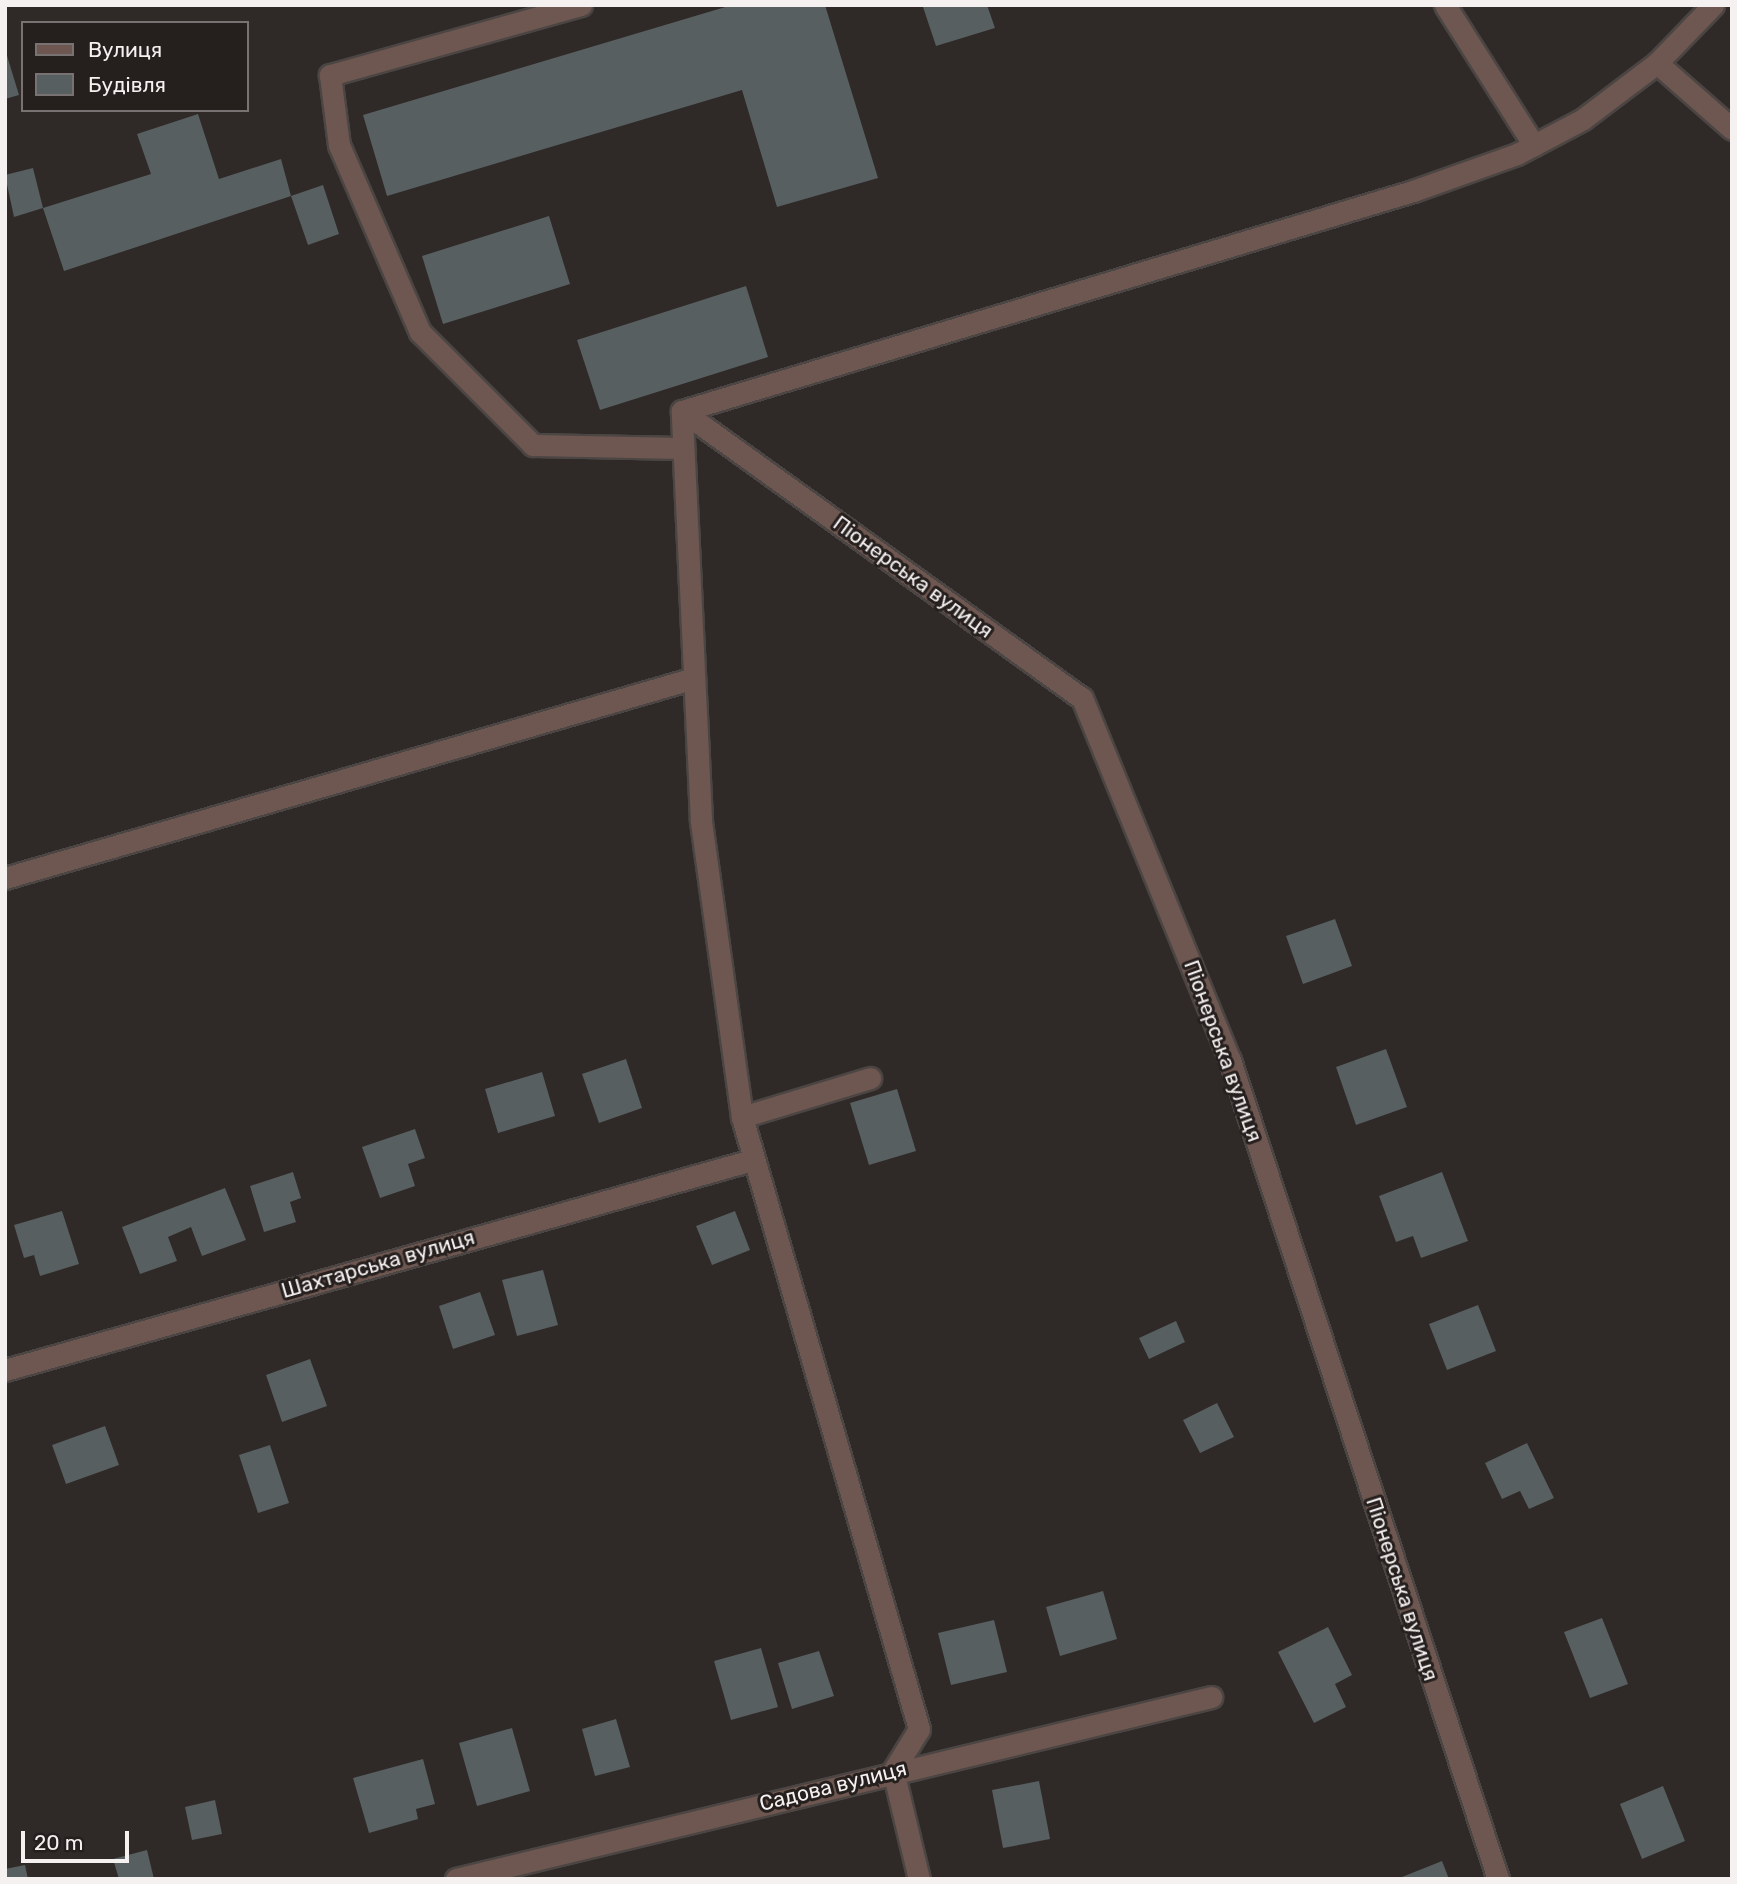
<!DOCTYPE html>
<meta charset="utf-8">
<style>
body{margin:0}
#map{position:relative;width:1737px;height:1884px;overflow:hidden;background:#2f2927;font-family:Rubik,sans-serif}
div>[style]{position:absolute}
.building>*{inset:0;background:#575f61}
.roads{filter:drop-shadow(2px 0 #4b4543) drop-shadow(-2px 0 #4b4543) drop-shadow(0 2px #4b4543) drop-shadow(0 -2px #4b4543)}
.minor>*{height:21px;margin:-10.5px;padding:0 10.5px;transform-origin:10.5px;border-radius:10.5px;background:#6e5750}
span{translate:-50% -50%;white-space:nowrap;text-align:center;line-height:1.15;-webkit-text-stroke:6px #251f1e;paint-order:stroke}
.street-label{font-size:21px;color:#f5f1f0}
.frame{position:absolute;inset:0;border:7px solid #f5f1f0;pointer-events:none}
.legend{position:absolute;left:21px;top:21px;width:228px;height:91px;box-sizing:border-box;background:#251f1e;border:2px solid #787372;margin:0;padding:9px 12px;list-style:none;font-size:21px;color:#f5f1f0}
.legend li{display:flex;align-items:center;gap:14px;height:35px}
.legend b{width:35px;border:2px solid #787372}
.scale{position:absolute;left:21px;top:1831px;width:108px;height:32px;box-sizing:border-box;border:4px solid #f5f1f0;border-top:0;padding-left:9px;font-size:21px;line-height:24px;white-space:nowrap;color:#f5f1f0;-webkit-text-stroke:5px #251f1e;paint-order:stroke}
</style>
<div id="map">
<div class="building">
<div style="clip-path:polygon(732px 5px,825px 5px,878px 178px,777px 207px,742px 90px,387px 196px,363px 115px)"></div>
<div style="clip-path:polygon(987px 5px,995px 28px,936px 46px,923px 7px)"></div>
<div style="clip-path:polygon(5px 49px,19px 95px,5px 99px)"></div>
<div style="clip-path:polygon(198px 114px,219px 179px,281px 159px,291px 196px,323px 185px,339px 234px,308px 245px,291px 196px,64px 271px,43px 208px,151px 174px,137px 134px)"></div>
<div style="clip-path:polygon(33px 168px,43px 208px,14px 217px,5px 175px)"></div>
<div style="clip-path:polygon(549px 216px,570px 284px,443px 324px,422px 256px)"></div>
<div style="clip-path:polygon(746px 286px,768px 357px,600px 410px,577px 340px)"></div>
<div style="clip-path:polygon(1335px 919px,1352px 966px,1303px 984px,1286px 936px)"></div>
<div style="clip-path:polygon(1386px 1049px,1407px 1107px,1356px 1125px,1336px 1067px)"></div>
<div style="clip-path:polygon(626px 1059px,642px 1108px,599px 1123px,582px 1074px)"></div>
<div style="clip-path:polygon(542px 1072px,555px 1116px,498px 1133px,485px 1089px)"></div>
<div style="clip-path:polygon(897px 1089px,916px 1151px,869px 1165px,850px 1103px)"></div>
<div style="clip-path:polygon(415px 1129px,425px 1158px,408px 1164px,415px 1186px,380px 1198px,362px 1147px)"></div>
<div style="clip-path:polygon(293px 1172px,301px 1198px,290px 1202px,296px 1222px,264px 1232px,250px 1186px)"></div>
<div style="clip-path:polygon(1442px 1172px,1468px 1241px,1421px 1258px,1413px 1236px,1396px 1242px,1379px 1196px)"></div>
<div style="clip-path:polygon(225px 1188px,246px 1240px,202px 1256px,191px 1227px,168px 1237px,177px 1261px,140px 1274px,122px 1227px)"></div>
<div style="clip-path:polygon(62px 1211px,79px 1264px,40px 1276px,34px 1255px,24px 1258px,14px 1225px)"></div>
<div style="clip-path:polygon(735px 1211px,750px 1250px,712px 1265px,696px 1226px)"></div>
<div style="clip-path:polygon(543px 1270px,558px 1325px,517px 1336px,502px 1280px)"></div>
<div style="clip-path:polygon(480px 1292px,495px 1335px,453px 1349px,439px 1306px)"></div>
<div style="clip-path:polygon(1478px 1305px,1496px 1351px,1447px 1370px,1429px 1324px)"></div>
<div style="clip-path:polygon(1176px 1321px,1185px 1342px,1149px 1359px,1139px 1338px)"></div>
<div style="clip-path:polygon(310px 1359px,327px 1406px,282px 1422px,266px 1375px)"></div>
<div style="clip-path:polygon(1217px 1403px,1234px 1437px,1200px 1453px,1183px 1420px)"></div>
<div style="clip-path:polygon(105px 1426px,119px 1465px,66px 1484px,52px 1445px)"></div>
<div style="clip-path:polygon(1527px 1443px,1554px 1498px,1529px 1509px,1520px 1491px,1502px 1499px,1485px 1463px)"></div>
<div style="clip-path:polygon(270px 1445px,289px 1503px,258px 1513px,239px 1455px)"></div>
<div style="clip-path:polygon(1103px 1591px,1117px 1639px,1060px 1656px,1046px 1607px)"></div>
<div style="clip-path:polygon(1602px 1618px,1628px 1684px,1590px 1698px,1564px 1632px)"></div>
<div style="clip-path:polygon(994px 1620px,1007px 1672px,951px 1685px,938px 1633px)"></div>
<div style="clip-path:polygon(1328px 1627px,1352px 1675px,1335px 1684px,1346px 1707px,1314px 1723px,1278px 1652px)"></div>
<div style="clip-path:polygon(761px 1648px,778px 1707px,731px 1720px,714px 1661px)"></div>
<div style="clip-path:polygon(819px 1651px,834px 1696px,792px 1709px,778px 1663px)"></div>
<div style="clip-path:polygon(616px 1719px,630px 1767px,595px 1776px,582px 1729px)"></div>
<div style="clip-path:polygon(512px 1728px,530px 1791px,477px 1806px,459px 1743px)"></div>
<div style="clip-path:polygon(423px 1759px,435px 1804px,416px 1809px,418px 1819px,369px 1833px,353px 1778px)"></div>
<div style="clip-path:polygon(1039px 1781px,1050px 1839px,1003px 1848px,992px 1790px)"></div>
<div style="clip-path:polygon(1663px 1786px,1685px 1841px,1642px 1859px,1620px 1804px)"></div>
<div style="clip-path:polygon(215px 1800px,222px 1834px,192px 1840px,185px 1807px)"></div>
<div style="clip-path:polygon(147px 1850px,154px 1879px,119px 1879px,113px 1859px)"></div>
<div style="clip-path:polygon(1442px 1861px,1449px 1879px,1403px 1879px,1402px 1877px)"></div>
<div style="clip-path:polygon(25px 1865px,28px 1879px,5px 1879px,5px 1869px)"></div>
</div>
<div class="roads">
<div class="minor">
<div style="left:581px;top:5px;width:261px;rotate:164.4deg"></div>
<div style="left:330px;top:75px;width:71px;rotate:82.7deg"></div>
<div style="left:339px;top:145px;width:204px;rotate:66.6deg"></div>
<div style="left:420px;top:332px;width:160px;rotate:45deg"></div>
<div style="left:533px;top:445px;width:149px;rotate:1.2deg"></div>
<div style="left:1445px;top:5px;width:166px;rotate:57.6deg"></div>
<div style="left:1657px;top:63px;width:100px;rotate:41.3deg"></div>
<div style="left:682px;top:411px;width:492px;rotate:35.7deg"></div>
<div style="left:1082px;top:698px;width:391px;rotate:67.8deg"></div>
<div style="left:1230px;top:1060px;width:862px;rotate:71.88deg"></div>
<div style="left:5px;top:878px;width:714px;rotate:-16.18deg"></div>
<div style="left:742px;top:1117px;width:134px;rotate:-16.9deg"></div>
<div style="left:5px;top:1370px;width:776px;rotate:-15.7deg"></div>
<div style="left:456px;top:1879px;width:777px;rotate:-13.55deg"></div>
<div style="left:919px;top:1879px;width:111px;rotate:-103.5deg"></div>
<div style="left:893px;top:1771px;width:49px;rotate:-58.2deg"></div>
<div style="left:919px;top:1729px;width:637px;rotate:-106.13deg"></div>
<div style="left:742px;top:1117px;width:300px;rotate:-97.9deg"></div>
<div style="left:701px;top:820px;width:409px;rotate:-92.7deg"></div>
<div style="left:682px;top:411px;width:763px;rotate:-16.75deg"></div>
<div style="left:1413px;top:191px;width:110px;rotate:-19.6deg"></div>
<div style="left:1517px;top:154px;width:75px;rotate:-27.9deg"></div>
<div style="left:1583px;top:119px;width:93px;rotate:-37.1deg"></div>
<div style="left:1657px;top:63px;width:81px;rotate:-46deg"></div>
</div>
</div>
<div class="street-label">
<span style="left:913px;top:577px;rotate:36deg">Піонерська вулиця</span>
<span style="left:1223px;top:1051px;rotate:70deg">Піонерська вулиця</span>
<span style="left:378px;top:1264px;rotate:-16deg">Шахтарська вулиця</span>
<span style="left:1402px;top:1589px;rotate:72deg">Піонерська вулиця</span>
<span style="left:833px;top:1786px;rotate:-14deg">Садова вулиця</span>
</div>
<div class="frame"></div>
<ul class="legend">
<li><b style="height:9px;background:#6e5750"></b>Вулиця</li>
<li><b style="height:19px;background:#575f61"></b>Будівля</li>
</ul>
<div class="scale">20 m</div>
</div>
